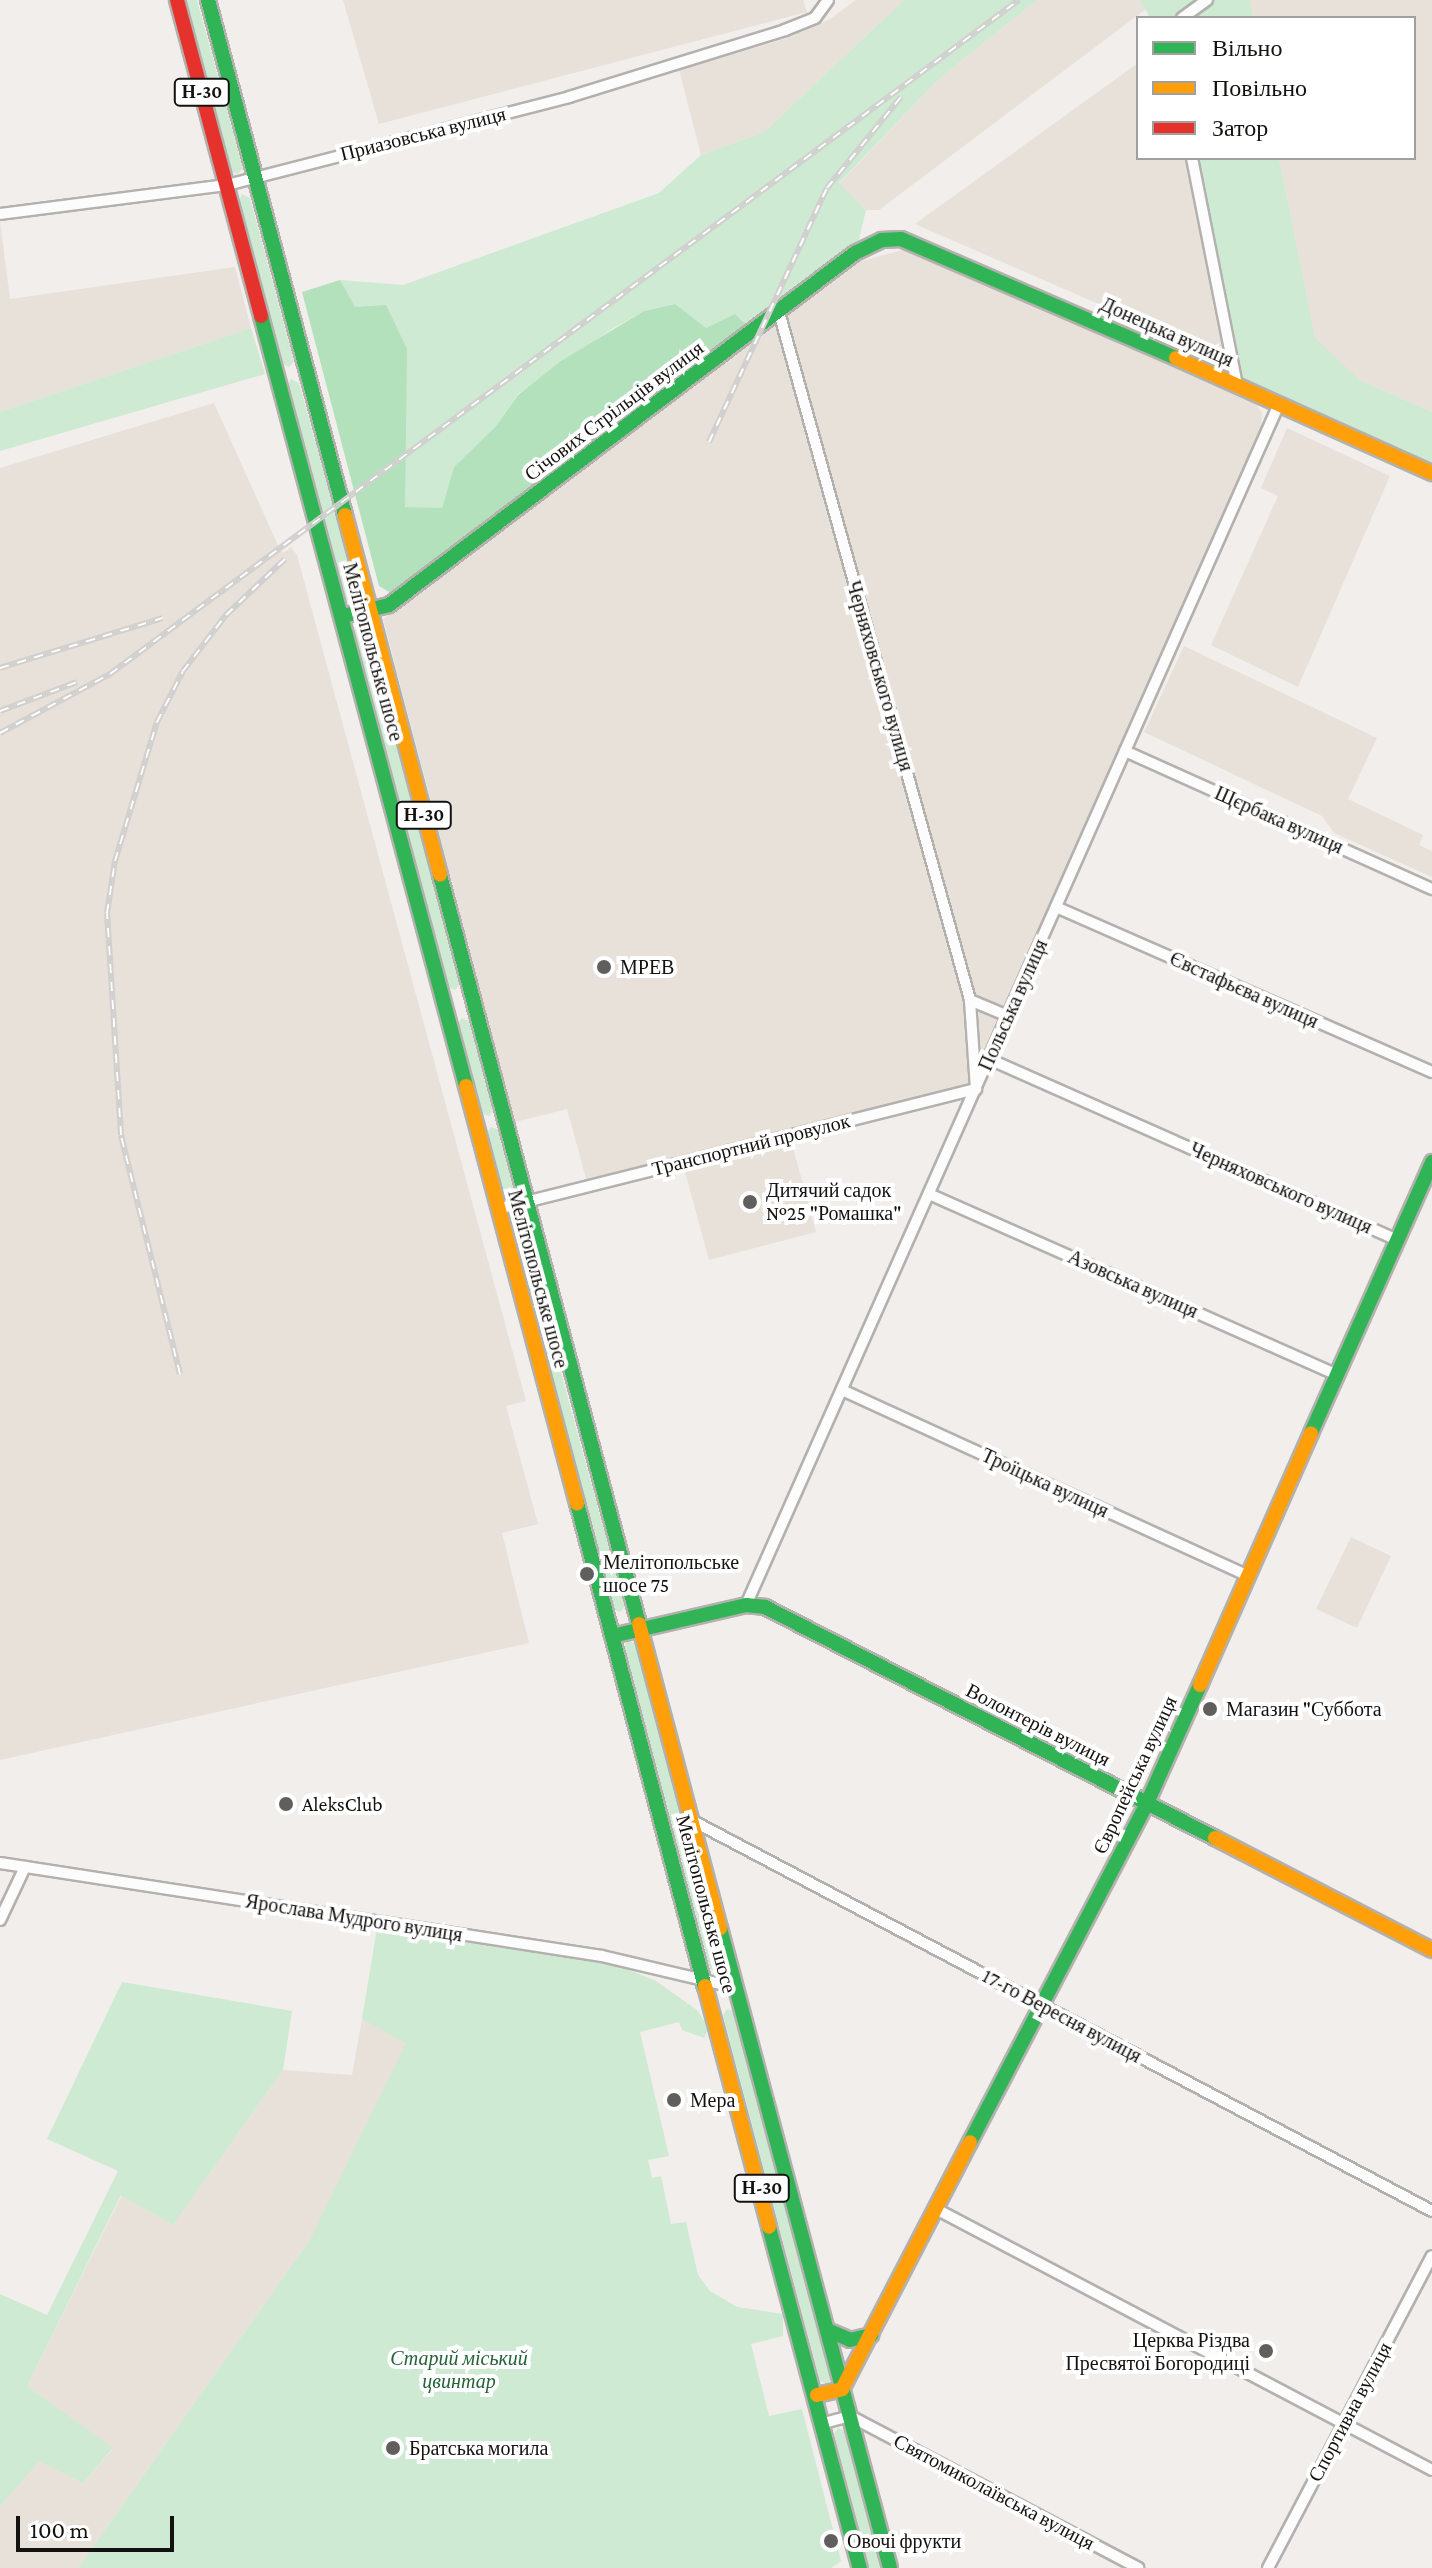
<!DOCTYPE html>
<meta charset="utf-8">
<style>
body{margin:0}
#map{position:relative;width:1432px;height:2568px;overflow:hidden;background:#f1eeeb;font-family:"Crimson Pro",serif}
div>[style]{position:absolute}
.built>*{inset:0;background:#e7e1d9}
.green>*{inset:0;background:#ceead2}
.forest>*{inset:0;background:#b2e1bc}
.roads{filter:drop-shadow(2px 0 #b3b1ae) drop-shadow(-2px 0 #b3b1ae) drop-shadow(0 2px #b3b1ae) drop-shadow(0 -2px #b3b1ae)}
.street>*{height:10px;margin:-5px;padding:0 5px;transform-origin:5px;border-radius:5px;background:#fdfcfc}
.fast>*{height:14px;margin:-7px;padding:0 7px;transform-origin:7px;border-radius:7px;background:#30b455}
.slow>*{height:14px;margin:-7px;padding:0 7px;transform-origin:7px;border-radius:7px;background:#ff9f0a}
.jam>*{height:14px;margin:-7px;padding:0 7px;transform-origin:7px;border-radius:7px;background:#e5322d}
.rail>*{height:6px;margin-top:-3px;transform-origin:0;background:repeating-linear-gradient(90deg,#fff 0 9px,#d1d0cf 0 18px);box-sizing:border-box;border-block:2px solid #d1d0cf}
.dots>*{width:22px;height:22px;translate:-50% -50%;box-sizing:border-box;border:4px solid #fff;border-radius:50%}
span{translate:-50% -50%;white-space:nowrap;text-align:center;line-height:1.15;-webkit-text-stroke:8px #fff;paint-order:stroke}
.shield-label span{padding:2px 6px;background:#fff;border:2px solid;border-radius:6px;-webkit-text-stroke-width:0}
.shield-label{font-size:18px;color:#141210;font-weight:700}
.street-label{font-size:20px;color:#141210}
.poi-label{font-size:20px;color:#141210}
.left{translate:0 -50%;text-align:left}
.right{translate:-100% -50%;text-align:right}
.park-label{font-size:20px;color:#246339;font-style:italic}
.legend{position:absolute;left:1136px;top:16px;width:280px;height:144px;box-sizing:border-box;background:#fff;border:2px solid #a1a09f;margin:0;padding:10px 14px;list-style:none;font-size:24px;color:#141210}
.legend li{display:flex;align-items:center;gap:16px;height:40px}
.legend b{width:40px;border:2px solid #a1a09f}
.scale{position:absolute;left:16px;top:2516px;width:158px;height:36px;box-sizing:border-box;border:4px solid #141210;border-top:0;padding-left:10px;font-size:24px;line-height:28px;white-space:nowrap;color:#141210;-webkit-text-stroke:6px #fff;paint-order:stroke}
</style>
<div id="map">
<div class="built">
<div style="clip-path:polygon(343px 0,803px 0,807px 12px,379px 124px)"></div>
<div style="clip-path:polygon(856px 0,904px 0,764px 132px,701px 155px,679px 70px,785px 39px,830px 19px)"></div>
<div style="clip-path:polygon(1037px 0,1140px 0,1146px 9px,879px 210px,866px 210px,839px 184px,939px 79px)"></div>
<div style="clip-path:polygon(1250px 0,1432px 0,1432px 412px,1360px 380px,1314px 338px,1279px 158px,1414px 158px,1414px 18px,1253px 18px)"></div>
<div style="clip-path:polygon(1138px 63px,1138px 158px,1186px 158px,1224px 347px,1195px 346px,915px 224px)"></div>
<div style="clip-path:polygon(0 221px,10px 299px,235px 267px,251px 328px,0 412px)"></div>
<div style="clip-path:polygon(903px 250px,1254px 401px,1262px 413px,1261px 428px,972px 1085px,587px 1182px,567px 1109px,515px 1122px,383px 619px,854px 263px)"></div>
<div style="clip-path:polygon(214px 403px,277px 543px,283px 553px,291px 547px,297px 555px,526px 1401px,506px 1406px,538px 1524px,502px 1533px,529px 1643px,0 1760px,0 468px)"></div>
<div style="clip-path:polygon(1287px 428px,1390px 476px,1298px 687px,1211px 645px,1278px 496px,1261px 488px)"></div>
<div style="clip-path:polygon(1184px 646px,1377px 738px,1348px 799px,1423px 835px,1419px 845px,1432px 851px,1432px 877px,1334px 833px,1322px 816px,1144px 732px)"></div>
<div style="clip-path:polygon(792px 1144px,816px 1232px,709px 1260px,685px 1172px)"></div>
<div style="clip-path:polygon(1351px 1537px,1391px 1556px,1357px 1628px,1316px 1609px)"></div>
<div style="clip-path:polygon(362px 2019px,407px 2042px,309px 2241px,78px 2568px,0 2568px,0 2506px,39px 2460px,83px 2483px,113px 2449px,27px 2386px,122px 2195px,173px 2225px,283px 2070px,352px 2075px)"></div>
</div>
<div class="green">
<div style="clip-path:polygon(185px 0,197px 0,243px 168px,238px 174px,230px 171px)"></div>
<div style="clip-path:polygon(904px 0,1037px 0,939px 79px,839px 183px,866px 210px,858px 243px,750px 329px,706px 328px,674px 304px,644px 311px,612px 329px,518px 394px,496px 426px,454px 467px,442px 509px,405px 507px,402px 434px,340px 280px,403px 285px,659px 193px,701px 155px,764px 132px)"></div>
<div style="clip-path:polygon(1140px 0,1250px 0,1253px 18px,1150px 18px)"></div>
<div style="clip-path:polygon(1186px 158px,1279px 158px,1315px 338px,1360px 380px,1432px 412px,1432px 463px,1242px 380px,1224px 347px)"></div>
<div style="clip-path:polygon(242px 194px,250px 198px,294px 361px,289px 367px,282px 364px,239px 201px)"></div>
<div style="clip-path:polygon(251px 328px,265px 374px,0 451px,0 412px)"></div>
<div style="clip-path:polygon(291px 379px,299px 383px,334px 507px,356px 596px,351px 602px,344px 599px,287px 386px)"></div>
<div style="clip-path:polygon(358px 624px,365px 628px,460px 984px,455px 990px,447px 987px,354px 631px)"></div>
<div style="clip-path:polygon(462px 1018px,469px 1021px,494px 1110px,489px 1116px,481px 1113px,458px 1024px)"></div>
<div style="clip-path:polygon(491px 1127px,499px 1130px,516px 1192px,511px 1198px,503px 1195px,487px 1133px)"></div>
<div style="clip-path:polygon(516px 1209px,625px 1606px,620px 1612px,613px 1609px,509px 1216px)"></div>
<div style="clip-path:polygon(628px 1640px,636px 1644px,722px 1966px,717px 1971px,710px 1969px,624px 1647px)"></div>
<div style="clip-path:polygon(377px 1928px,619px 1966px,656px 1981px,697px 2010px,709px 2028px,704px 2038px,682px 2030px,679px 2022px,640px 2032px,669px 2156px,648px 2160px,652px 2178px,661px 2176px,671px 2224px,686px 2222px,698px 2275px,710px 2291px,737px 2307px,783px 2314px,783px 2336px,751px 2344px,769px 2416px,802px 2409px,841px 2561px,831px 2568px,78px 2568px,309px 2241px,406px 2043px,362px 2019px)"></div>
<div style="clip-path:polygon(122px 1982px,292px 2011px,283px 2070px,173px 2225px,121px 2195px,27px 2386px,113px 2448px,83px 2483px,39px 2461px,0 2506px,0 2294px,47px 2315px,118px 2171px,47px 2139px)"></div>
<div style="clip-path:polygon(727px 2009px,735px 2012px,832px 2378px,827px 2384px,820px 2381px,723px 2015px)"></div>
<div style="clip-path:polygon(838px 2428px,846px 2431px,882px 2568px,869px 2568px,834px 2434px)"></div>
</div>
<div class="forest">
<div style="clip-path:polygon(340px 280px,355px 307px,386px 305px,407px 349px,405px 507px,442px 508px,454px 467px,496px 426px,518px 395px,561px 361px,644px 311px,675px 304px,706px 328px,735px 314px,750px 329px,391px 593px,379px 586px,302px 292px)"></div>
</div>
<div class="roads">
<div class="street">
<div style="left:1182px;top:18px;width:31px;rotate:-36deg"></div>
<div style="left:1192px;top:158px;width:231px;rotate:78.8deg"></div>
<div style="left:0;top:214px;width:229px;rotate:-7.3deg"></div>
<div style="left:227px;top:185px;width:353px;rotate:-14.4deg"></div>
<div style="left:569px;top:97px;width:226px;rotate:-17.2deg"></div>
<div style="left:785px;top:30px;width:32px;rotate:-22deg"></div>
<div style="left:815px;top:18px;width:22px;rotate:-54deg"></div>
<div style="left:779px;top:312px;width:714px;rotate:74.48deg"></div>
<div style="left:970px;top:1000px;width:41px;rotate:22.8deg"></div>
<div style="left:1125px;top:751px;width:337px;rotate:24.2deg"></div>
<div style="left:1056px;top:907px;width:411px;rotate:23.7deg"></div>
<div style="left:989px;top:1059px;width:447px;rotate:23.9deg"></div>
<div style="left:929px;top:1194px;width:447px;rotate:23.9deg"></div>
<div style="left:498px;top:1209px;width:493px;rotate:-14.1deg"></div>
<div style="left:976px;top:1089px;width:89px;rotate:-93.9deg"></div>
<div style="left:842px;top:1390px;width:447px;rotate:24.6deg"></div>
<div style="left:746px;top:1605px;width:1314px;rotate:-66.07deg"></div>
<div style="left:691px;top:1820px;width:838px;rotate:27.82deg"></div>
<div style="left:0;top:1863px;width:609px;rotate:8.78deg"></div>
<div style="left:602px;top:1956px;width:139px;rotate:13.3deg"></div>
<div style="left:0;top:1920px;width:59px;rotate:-64.7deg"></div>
<div style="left:938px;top:2210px;width:558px;rotate:27.76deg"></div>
<div style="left:824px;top:2423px;width:27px;rotate:-15deg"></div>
<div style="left:850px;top:2416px;width:326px;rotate:27.8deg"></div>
<div style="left:1268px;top:2568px;width:352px;rotate:-62.3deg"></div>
</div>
<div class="fast">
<div style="left:208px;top:0;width:533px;rotate:75.1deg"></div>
<div style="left:261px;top:316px;width:797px;rotate:75.09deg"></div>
<div style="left:343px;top:616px;width:47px;rotate:-13.4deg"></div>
<div style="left:389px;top:605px;width:584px;rotate:-37.07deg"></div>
<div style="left:855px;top:253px;width:30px;rotate:-26deg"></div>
<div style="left:882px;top:240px;width:19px;rotate:-3deg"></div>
<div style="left:901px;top:239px;width:300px;rotate:23.4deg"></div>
<div style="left:440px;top:875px;width:775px;rotate:75.12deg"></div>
<div style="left:1311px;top:1433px;width:297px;rotate:-65.9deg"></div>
<div style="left:577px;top:1503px;width:500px;rotate:75.2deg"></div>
<div style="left:612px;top:1636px;width:138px;rotate:-13deg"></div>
<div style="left:746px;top:1605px;width:19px;rotate:6deg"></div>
<div style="left:765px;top:1607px;width:506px;rotate:27.17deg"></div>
<div style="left:720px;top:1928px;width:662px;rotate:75.12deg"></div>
<div style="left:970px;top:2142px;width:382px;rotate:-62.4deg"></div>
<div style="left:1147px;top:1803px;width:129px;rotate:-65.8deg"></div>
<div style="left:769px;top:2227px;width:353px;rotate:75.1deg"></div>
<div style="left:827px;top:2330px;width:25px;rotate:23deg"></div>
<div style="left:850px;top:2340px;width:22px;rotate:-13deg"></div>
</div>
<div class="slow">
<div style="left:1176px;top:358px;width:281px;rotate:24.2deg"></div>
<div style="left:345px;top:515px;width:372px;rotate:75.2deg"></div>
<div style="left:466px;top:1086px;width:432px;rotate:75.1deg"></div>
<div style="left:639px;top:1624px;width:315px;rotate:75.1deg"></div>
<div style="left:1200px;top:1685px;width:275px;rotate:-66.2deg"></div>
<div style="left:1215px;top:1838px;width:244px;rotate:27.3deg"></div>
<div style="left:705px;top:1986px;width:249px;rotate:75.1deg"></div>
<div style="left:817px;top:2395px;width:26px;rotate:-13deg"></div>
<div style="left:842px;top:2389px;width:278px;rotate:-62.6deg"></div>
</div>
<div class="jam">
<div style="left:177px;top:0;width:327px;rotate:75.1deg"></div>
</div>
</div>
<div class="rail">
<div style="left:709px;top:442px;width:280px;rotate:-65.1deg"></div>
<div style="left:827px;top:188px;width:117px;rotate:-50.9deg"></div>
<div style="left:0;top:668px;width:170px;rotate:-17.1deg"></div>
<div style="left:0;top:711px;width:82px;rotate:-20.6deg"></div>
<div style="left:0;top:733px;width:125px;rotate:-28.2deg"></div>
<div style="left:110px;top:674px;width:1132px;rotate:-36.56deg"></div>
<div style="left:180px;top:1374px;width:246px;rotate:-103.9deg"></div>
<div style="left:121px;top:1135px;width:222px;rotate:-93.6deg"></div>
<div style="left:107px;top:913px;width:53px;rotate:-81.3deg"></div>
<div style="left:115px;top:861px;width:145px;rotate:-73.2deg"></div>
<div style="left:157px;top:722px;width:57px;rotate:-63deg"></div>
<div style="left:183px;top:671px;width:71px;rotate:-52.5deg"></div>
<div style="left:226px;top:615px;width:81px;rotate:-43.5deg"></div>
</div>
<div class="dots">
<div style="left:604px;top:967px;background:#615f5d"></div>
<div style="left:750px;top:1202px;background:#615f5d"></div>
<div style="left:587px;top:1574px;background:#615f5d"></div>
<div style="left:1210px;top:1709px;background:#615f5d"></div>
<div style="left:286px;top:1804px;background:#615f5d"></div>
<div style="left:674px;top:2100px;background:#615f5d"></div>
<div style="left:1266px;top:2351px;background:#615f5d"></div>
<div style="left:393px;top:2448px;background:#615f5d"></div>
<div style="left:831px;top:2541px;background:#615f5d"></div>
</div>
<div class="shield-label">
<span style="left:202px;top:92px">Н-30</span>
<span style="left:424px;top:815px">Н-30</span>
<span style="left:762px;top:2188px">Н-30</span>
</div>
<div class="street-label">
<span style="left:423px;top:134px;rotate:-14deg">Приазовська вулиця</span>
<span style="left:1167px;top:332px;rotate:24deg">Донецька вулиця</span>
<span style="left:614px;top:411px;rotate:-37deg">Січових Стрільців вулиця</span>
<span style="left:373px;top:652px;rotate:75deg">Мелітопольське шосе</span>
<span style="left:880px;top:676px;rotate:74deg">Черняховського вулиця</span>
<span style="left:1279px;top:820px;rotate:24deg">Щєрбака вулиця</span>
<span style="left:1244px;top:990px;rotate:24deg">Євстафьєва вулиця</span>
<span style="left:1013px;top:1005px;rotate:-66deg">Польська вулиця</span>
<span style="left:751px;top:1145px;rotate:-14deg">Транспортний провулок</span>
<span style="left:1281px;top:1188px;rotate:24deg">Черняховського вулиця</span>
<span style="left:538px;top:1279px;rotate:75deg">Мелітопольське шосе</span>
<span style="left:1133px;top:1284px;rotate:24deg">Азовська вулиця</span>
<span style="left:1045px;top:1483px;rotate:25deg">Троїцька вулиця</span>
<span style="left:1038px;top:1725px;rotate:27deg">Волонтерів вулиця</span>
<span style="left:1135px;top:1775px;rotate:-65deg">Європейська вулиця</span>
<span style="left:706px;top:1904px;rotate:75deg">Мелітопольське шосе</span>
<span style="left:354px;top:1918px;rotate:9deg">Ярослава Мудрого вулиця</span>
<span style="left:1062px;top:2016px;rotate:28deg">17-го Вересня вулиця</span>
<span style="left:1350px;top:2412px;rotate:-62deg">Спортивна вулиця</span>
<span style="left:994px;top:2492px;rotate:28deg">Святомиколаївська вулиця</span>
</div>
<div class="poi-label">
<span class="left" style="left:620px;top:967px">МРЕВ</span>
<span class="left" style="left:766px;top:1202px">Дитячий садок<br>№25 "Ромашка"</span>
<span class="left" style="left:603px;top:1574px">Мелітопольське<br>шосе 75</span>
<span class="left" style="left:1226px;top:1709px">Магазин "Суббота</span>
<span class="left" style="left:302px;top:1804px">AleksClub</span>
<span class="left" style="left:690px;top:2100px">Мера</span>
<span class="right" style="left:1250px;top:2352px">Церква Різдва<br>Пресвятої Богородиці</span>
<span class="left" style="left:409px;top:2448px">Братська могила</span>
<span class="left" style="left:847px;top:2541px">Овочі фрукти</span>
</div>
<div class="park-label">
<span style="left:459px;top:2370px">Старий міський<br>цвинтар</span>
</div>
<ul class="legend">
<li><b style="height:10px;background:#30b455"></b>Вільно</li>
<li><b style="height:10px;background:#ff9f0a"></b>Повільно</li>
<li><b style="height:10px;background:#e5322d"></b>Затор</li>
</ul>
<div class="scale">100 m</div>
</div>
